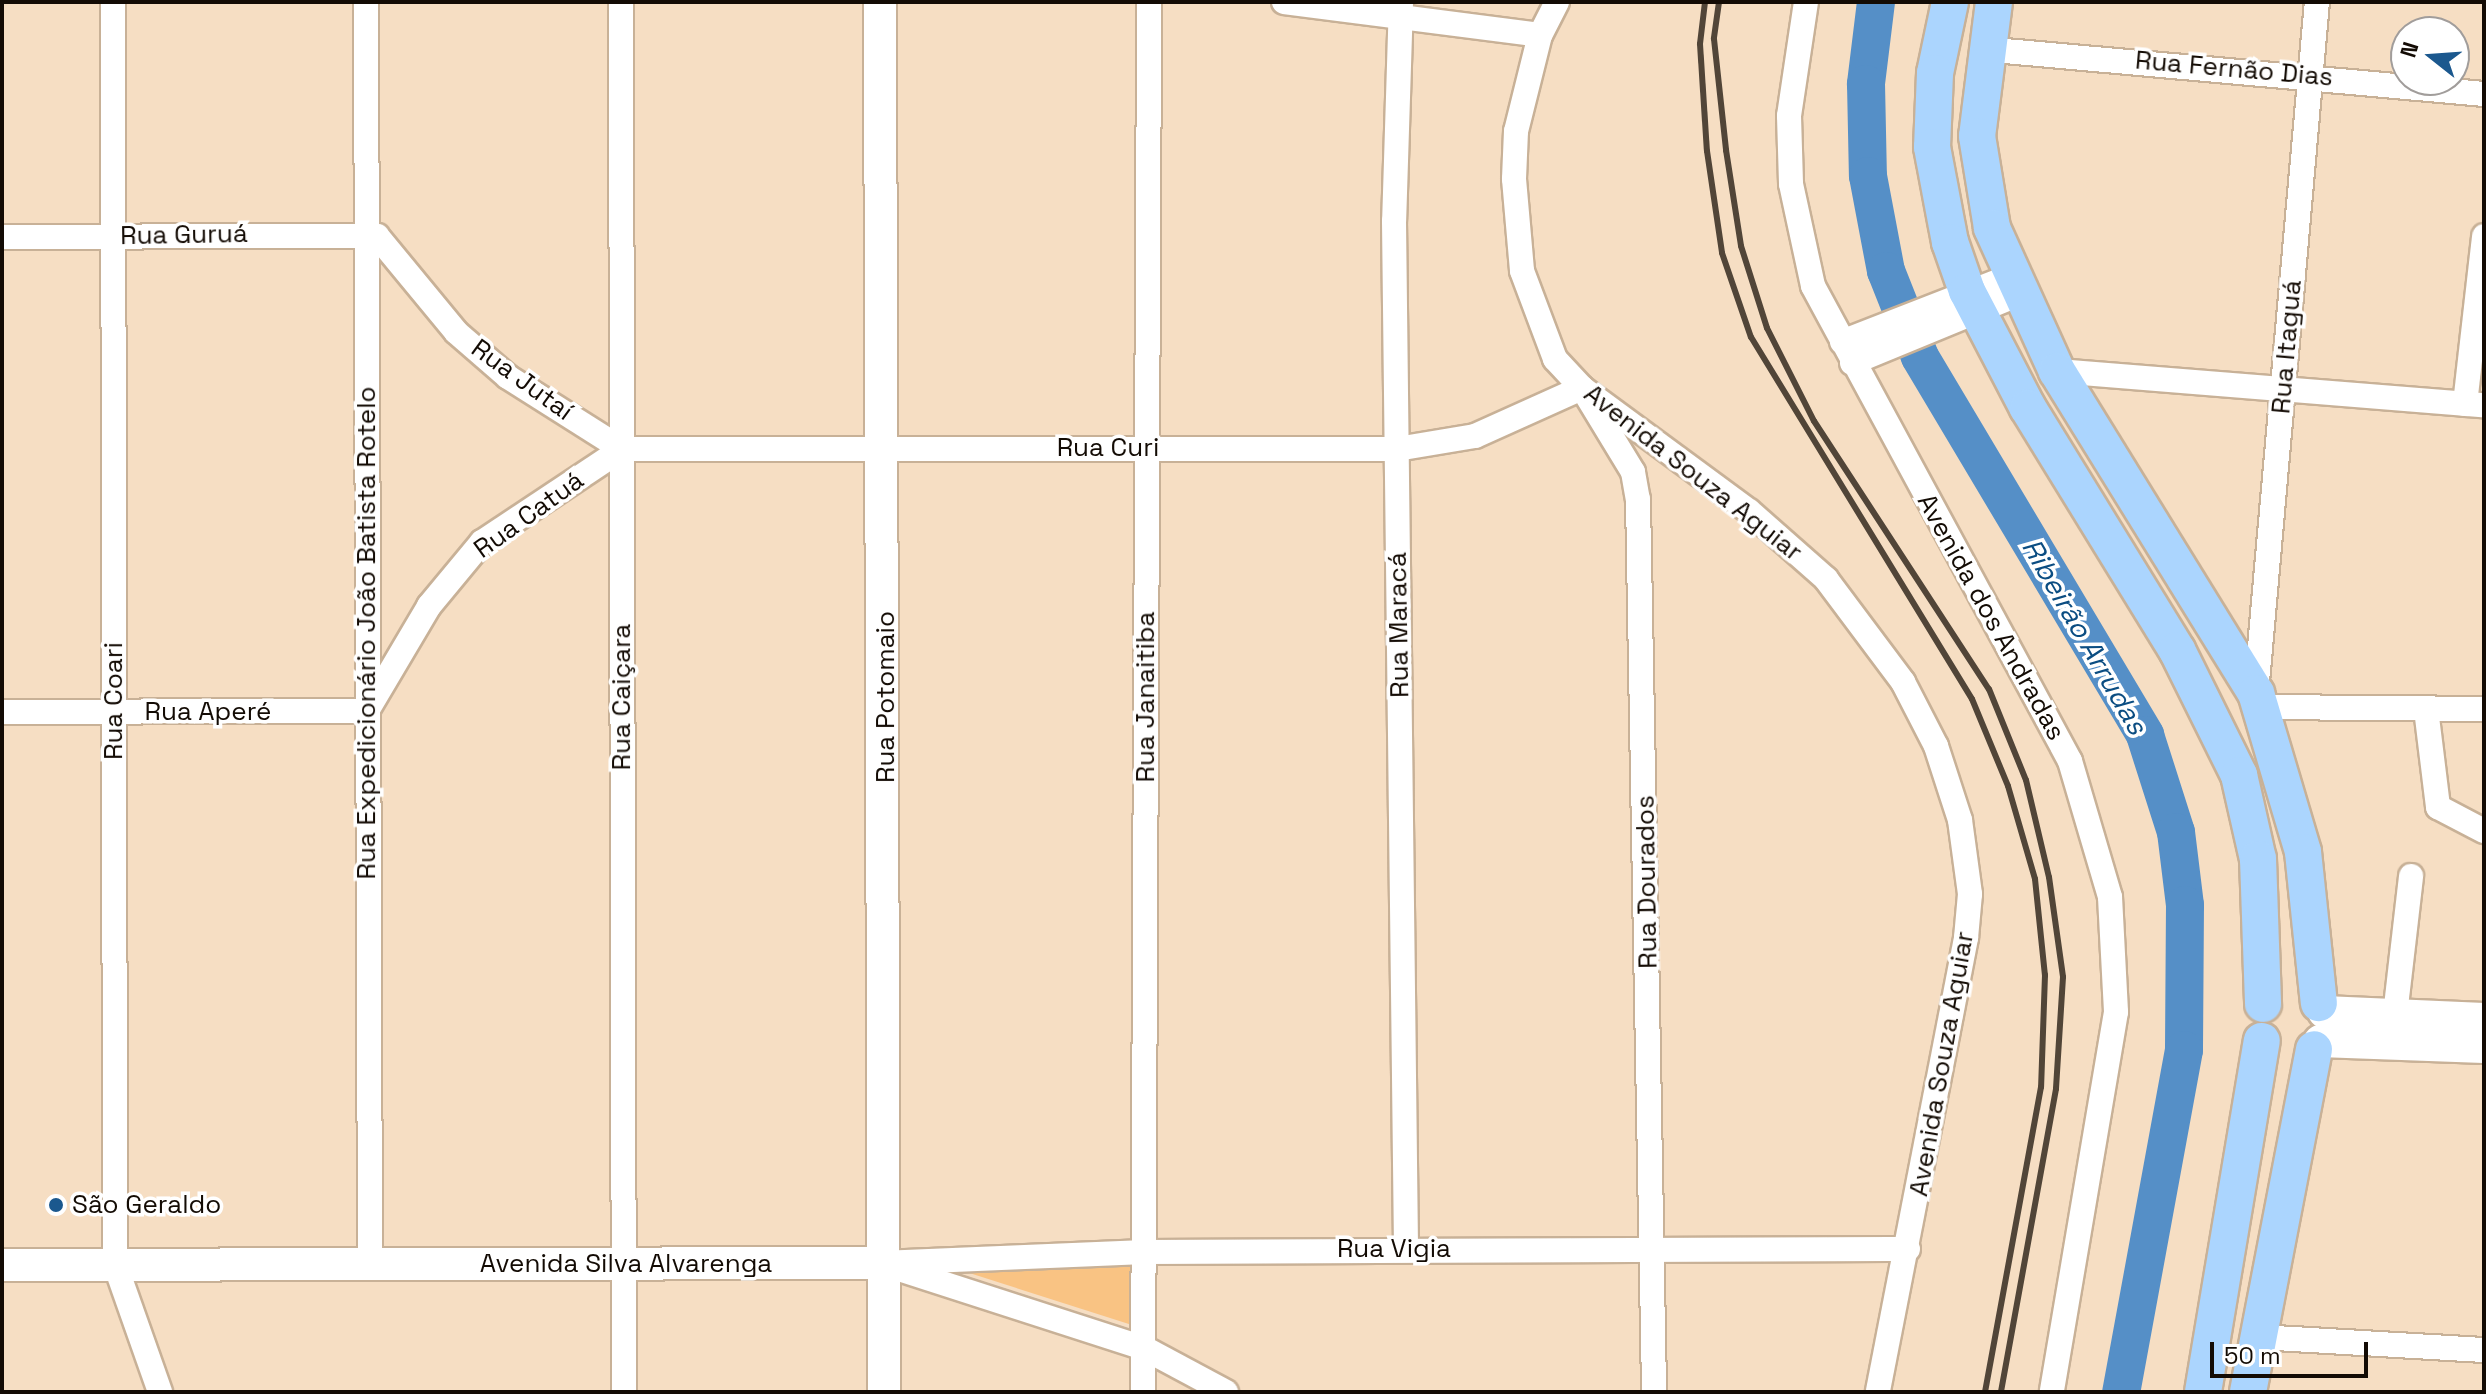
<!DOCTYPE html>
<meta charset="utf-8">
<style>
body{margin:0}
#map{position:relative;width:2486px;height:1394px;overflow:hidden;background:#f6dec3;font-family:"Space Grotesk",sans-serif}
div>[style]{position:absolute}
.green>*{inset:0;background:#f9c383}
.river>*{height:38px;margin:-19px;padding:0 19px;transform-origin:19px;border-radius:19px;background:#558fc7}
.roads{filter:drop-shadow(2px 0 #c8b197) drop-shadow(-2px 0 #c8b197) drop-shadow(0 2px #c8b197) drop-shadow(0 -2px #c8b197)}
.street>*{height:24px;margin:-12px;padding:0 12px;transform-origin:12px;border-radius:12px;background:#fff}
.secondary>*{height:32px;margin:-16px;padding:0 16px;transform-origin:16px;border-radius:16px;background:#fff}
.primary>*{height:36px;margin:-18px;padding:0 18px;transform-origin:18px;border-radius:18px;background:#abd5fe}
.rail>*{height:6px;margin:-3px;padding:0 3px;transform-origin:3px;border-radius:3px;background:#514538}
.dots>*{width:22px;height:22px;translate:-50% -50%;box-sizing:border-box;border:4px solid #fff;border-radius:50%}
span{translate:-50% -50%;white-space:nowrap;text-align:center;line-height:1.15;-webkit-text-stroke:7px #fff;paint-order:stroke}
.street-label{font-size:26px;color:#130b04}
.poi-label{font-size:26px;color:#130b04}
.left{translate:0 -50%;text-align:left}
.water-label{font-size:28px;color:#0b4d82;font-style:italic}
.frame{position:absolute;inset:0;border:4px solid #130b04;pointer-events:none}
.north{position:absolute;left:2390px;top:16px;width:80px;height:80px;box-sizing:border-box;background:#fff;border:2px solid #a19d9b;border-radius:50%;rotate:287deg;font-size:22px;font-weight:700;line-height:32px;text-align:center;color:#130b04}
.north::after{content:'';display:block;margin:auto;width:28px;height:36px;background:#1b588e;clip-path:polygon(50% 0,100% 100%,50% 72%,0 100%)}
.scale{position:absolute;left:2210px;top:1342px;width:158px;height:36px;box-sizing:border-box;border:4px solid #130b04;border-top:0;padding-left:10px;font-size:24px;line-height:28px;white-space:nowrap;color:#130b04;-webkit-text-stroke:6px #fff;paint-order:stroke}
</style>
<div id="map">
<div class="green">
<div style="clip-path:polygon(1134px 1262px,1132px 1325px,960px 1270px)"></div>
</div>
<div class="river">
<div style="left:1876px;top:2px;width:83px;rotate:97deg"></div>
<div style="left:1866px;top:84px;width:92px;rotate:88.8deg"></div>
<div style="left:1868px;top:176px;width:97px;rotate:79.3deg"></div>
<div style="left:1886px;top:271px;width:92px;rotate:68.4deg"></div>
<div style="left:1920px;top:357px;width:440px;rotate:59.2deg"></div>
<div style="left:2145px;top:735px;width:102px;rotate:72.3deg"></div>
<div style="left:2176px;top:832px;width:74px;rotate:83deg"></div>
<div style="left:2185px;top:905px;width:145px;rotate:90.4deg"></div>
<div style="left:2184px;top:1050px;width:348px;rotate:100.4deg"></div>
</div>
<div class="roads">
<div class="street">
<div style="left:113px;top:2px;width:1262px;rotate:89.91deg"></div>
<div style="left:115px;top:1264px;width:136px;rotate:70.6deg"></div>
<div style="left:366px;top:2px;width:1261px;rotate:89.82deg"></div>
<div style="left:621px;top:2px;width:1390px;rotate:89.88deg"></div>
<div style="left:1284px;top:2px;width:258px;rotate:7.3deg"></div>
<div style="left:1401px;top:2px;width:219px;rotate:91.8deg"></div>
<div style="left:1394px;top:221px;width:1028px;rotate:89.33deg"></div>
<div style="left:1557px;top:2px;width:37px;rotate:117deg"></div>
<div style="left:1540px;top:35px;width:99px;rotate:104deg"></div>
<div style="left:1516px;top:131px;width:48px;rotate:92.4deg"></div>
<div style="left:1514px;top:179px;width:92px;rotate:85deg"></div>
<div style="left:1522px;top:271px;width:94px;rotate:69.4deg"></div>
<div style="left:1555px;top:359px;width:40px;rotate:47deg"></div>
<div style="left:1582px;top:388px;width:207px;rotate:36.4deg"></div>
<div style="left:1749px;top:511px;width:103px;rotate:41.4deg"></div>
<div style="left:1826px;top:579px;width:129px;rotate:53.2deg"></div>
<div style="left:1903px;top:682px;width:72px;rotate:62.7deg"></div>
<div style="left:1936px;top:746px;width:78px;rotate:72deg"></div>
<div style="left:1960px;top:820px;width:75px;rotate:82.3deg"></div>
<div style="left:1970px;top:894px;width:44px;rotate:95.2deg"></div>
<div style="left:1966px;top:938px;width:462px;rotate:101deg"></div>
<div style="left:1806px;top:2px;width:115px;rotate:98.5deg"></div>
<div style="left:1789px;top:116px;width:68px;rotate:88.3deg"></div>
<div style="left:1791px;top:184px;width:104px;rotate:77.8deg"></div>
<div style="left:1813px;top:286px;width:540px;rotate:61.58deg"></div>
<div style="left:2070px;top:761px;width:142px;rotate:73.6deg"></div>
<div style="left:2110px;top:897px;width:115px;rotate:87deg"></div>
<div style="left:2116px;top:1012px;width:385px;rotate:99.6deg"></div>
<div style="left:1983px;top:49px;width:503px;rotate:5.13deg"></div>
<div style="left:2px;top:237px;width:375px;rotate:-0.2deg"></div>
<div style="left:377px;top:236px;width:124px;rotate:50.5deg"></div>
<div style="left:456px;top:332px;width:69px;rotate:40.9deg"></div>
<div style="left:508px;top:377px;width:135px;rotate:32.3deg"></div>
<div style="left:1842px;top:342px;width:179px;rotate:-21.3deg"></div>
<div style="left:1852px;top:363px;width:178px;rotate:-22.4deg"></div>
<div style="left:2057px;top:371px;width:428px;rotate:4.6deg"></div>
<div style="left:2465px;top:404px;width:169px;rotate:-83.5deg"></div>
<div style="left:622px;top:449px;width:775px"></div>
<div style="left:1397px;top:449px;width:79px;rotate:-9.5deg"></div>
<div style="left:1475px;top:436px;width:117px;rotate:-24.2deg"></div>
<div style="left:1582px;top:388px;width:98px;rotate:58.7deg"></div>
<div style="left:1633px;top:472px;width:27px;rotate:80deg"></div>
<div style="left:1638px;top:499px;width:893px;rotate:88.97deg"></div>
<div style="left:2256px;top:693px;width:694px;rotate:-84.96deg"></div>
<div style="left:2262px;top:707px;width:222px;rotate:0.5deg"></div>
<div style="left:2426px;top:709px;width:99px;rotate:83deg"></div>
<div style="left:2438px;top:807px;width:52px;rotate:27.6deg"></div>
<div style="left:2px;top:712px;width:365px;rotate:-0.2deg"></div>
<div style="left:367px;top:711px;width:122px;rotate:-59.4deg"></div>
<div style="left:429px;top:606px;width:83px;rotate:-50.4deg"></div>
<div style="left:482px;top:542px;width:168px;rotate:-33.6deg"></div>
<div style="left:2395px;top:1015px;width:140px;rotate:-83.4deg"></div>
<div style="left:881px;top:1263px;width:264px;rotate:-2.4deg"></div>
<div style="left:1145px;top:1252px;width:763px;rotate:-0.23deg"></div>
<div style="left:899px;top:1269px;width:257px;rotate:17.9deg"></div>
<div style="left:1144px;top:1348px;width:93px;rotate:28.2deg"></div>
<div style="left:2258px;top:1337px;width:226px;rotate:3.3deg"></div>
<div style="left:1143px;top:1392px;width:1390px;rotate:-89.75deg"></div>
</div>
<div class="secondary">
<div style="left:880px;top:2px;width:1390px;rotate:89.84deg"></div>
<div style="left:2324px;top:1012px;width:160px;rotate:2.5deg"></div>
<div style="left:2320px;top:1041px;width:164px;rotate:2.1deg"></div>
<div style="left:2px;top:1265px;width:879px;rotate:-0.13deg"></div>
</div>
<div class="primary">
<div style="left:1950px;top:2px;width:73px;rotate:101.9deg"></div>
<div style="left:1935px;top:73px;width:74px;rotate:92.3deg"></div>
<div style="left:1932px;top:147px;width:97px;rotate:79.3deg"></div>
<div style="left:1950px;top:242px;width:52px;rotate:70.9deg"></div>
<div style="left:1967px;top:291px;width:132px;rotate:62.5deg"></div>
<div style="left:2028px;top:408px;width:284px;rotate:58.4deg"></div>
<div style="left:2177px;top:650px;width:140px;rotate:63.6deg"></div>
<div style="left:2239px;top:775px;width:86px;rotate:77.3deg"></div>
<div style="left:2258px;top:859px;width:145px;rotate:88deg"></div>
<div style="left:1994px;top:2px;width:135px;rotate:97.2deg"></div>
<div style="left:1977px;top:136px;width:93px;rotate:80.7deg"></div>
<div style="left:1992px;top:228px;width:157px;rotate:65.6deg"></div>
<div style="left:2057px;top:371px;width:379px;rotate:58.3deg"></div>
<div style="left:2256px;top:693px;width:166px;rotate:73.5deg"></div>
<div style="left:2303px;top:852px;width:152px;rotate:84deg"></div>
<div style="left:2203px;top:1392px;width:356px;rotate:-80.5deg"></div>
<div style="left:2248px;top:1392px;width:349px;rotate:-79.1deg"></div>
</div>
</div>
<div class="rail">
<div style="left:1705px;top:2px;width:42px;rotate:96.8deg"></div>
<div style="left:1700px;top:44px;width:107px;rotate:86.3deg"></div>
<div style="left:1707px;top:151px;width:103px;rotate:81.6deg"></div>
<div style="left:1722px;top:253px;width:89px;rotate:71deg"></div>
<div style="left:1751px;top:337px;width:424px;rotate:58.6deg"></div>
<div style="left:1972px;top:699px;width:94px;rotate:67.5deg"></div>
<div style="left:2008px;top:786px;width:97px;rotate:73.8deg"></div>
<div style="left:2035px;top:879px;width:97px;rotate:84.1deg"></div>
<div style="left:2045px;top:975px;width:112px;rotate:92deg"></div>
<div style="left:2041px;top:1087px;width:310px;rotate:100.4deg"></div>
<div style="left:1719px;top:2px;width:37px;rotate:98deg"></div>
<div style="left:1714px;top:39px;width:112px;rotate:83.8deg"></div>
<div style="left:1726px;top:150px;width:97px;rotate:81.1deg"></div>
<div style="left:1741px;top:246px;width:86px;rotate:72.4deg"></div>
<div style="left:1767px;top:328px;width:104px;rotate:63.2deg"></div>
<div style="left:1814px;top:421px;width:320px;rotate:56.9deg"></div>
<div style="left:1989px;top:689px;width:98px;rotate:67.9deg"></div>
<div style="left:2026px;top:780px;width:100px;rotate:76.7deg"></div>
<div style="left:2049px;top:877px;width:101px;rotate:82deg"></div>
<div style="left:2063px;top:977px;width:112px;rotate:93.6deg"></div>
<div style="left:2056px;top:1089px;width:308px;rotate:100.3deg"></div>
</div>
<div class="dots">
<div style="left:56px;top:1205px;background:#1b588e"></div>
</div>
<div class="street-label">
<span style="left:2234px;top:69px;rotate:5deg">Rua Fernão Dias</span>
<span style="left:184px;top:235px;rotate:-1deg">Rua Guruá</span>
<span style="left:2287px;top:347px;rotate:-85deg">Rua Itaguá</span>
<span style="left:522px;top:380px;rotate:36deg">Rua Jutaí</span>
<span style="left:1108px;top:448px">Rua Curi</span>
<span style="left:1693px;top:473px;rotate:38deg">Avenida Souza Aguiar</span>
<span style="left:529px;top:515px;rotate:-36deg">Rua Catuá</span>
<span style="left:1991px;top:617px;rotate:61deg">Avenida dos Andradas</span>
<span style="left:1399px;top:625px;rotate:-91deg">Rua Maracá</span>
<span style="left:367px;top:633px;rotate:-90deg">Rua Expedicionário João Batista Rotelo</span>
<span style="left:622px;top:697px;rotate:-90deg">Rua Caiçara</span>
<span style="left:886px;top:697px;rotate:-90deg">Rua Potomaio</span>
<span style="left:1146px;top:697px;rotate:-90deg">Rua Janaitiba</span>
<span style="left:114px;top:701px;rotate:-90deg">Rua Coari</span>
<span style="left:208px;top:712px">Rua Aperé</span>
<span style="left:1647px;top:882px;rotate:-91deg">Rua Dourados</span>
<span style="left:1942px;top:1064px;rotate:-80deg">Avenida Souza Aguiar</span>
<span style="left:1394px;top:1249px">Rua Vigia</span>
<span style="left:626px;top:1264px">Avenida Silva Alvarenga</span>
</div>
<div class="poi-label">
<span class="left" style="left:72px;top:1205px">São Geraldo</span>
</div>
<div class="water-label">
<span style="left:2085px;top:636px;rotate:60deg">Ribeirão Arrudas</span>
</div>
<div class="frame"></div>
<div class="north">N</div>
<div class="scale">50 m</div>
</div>
